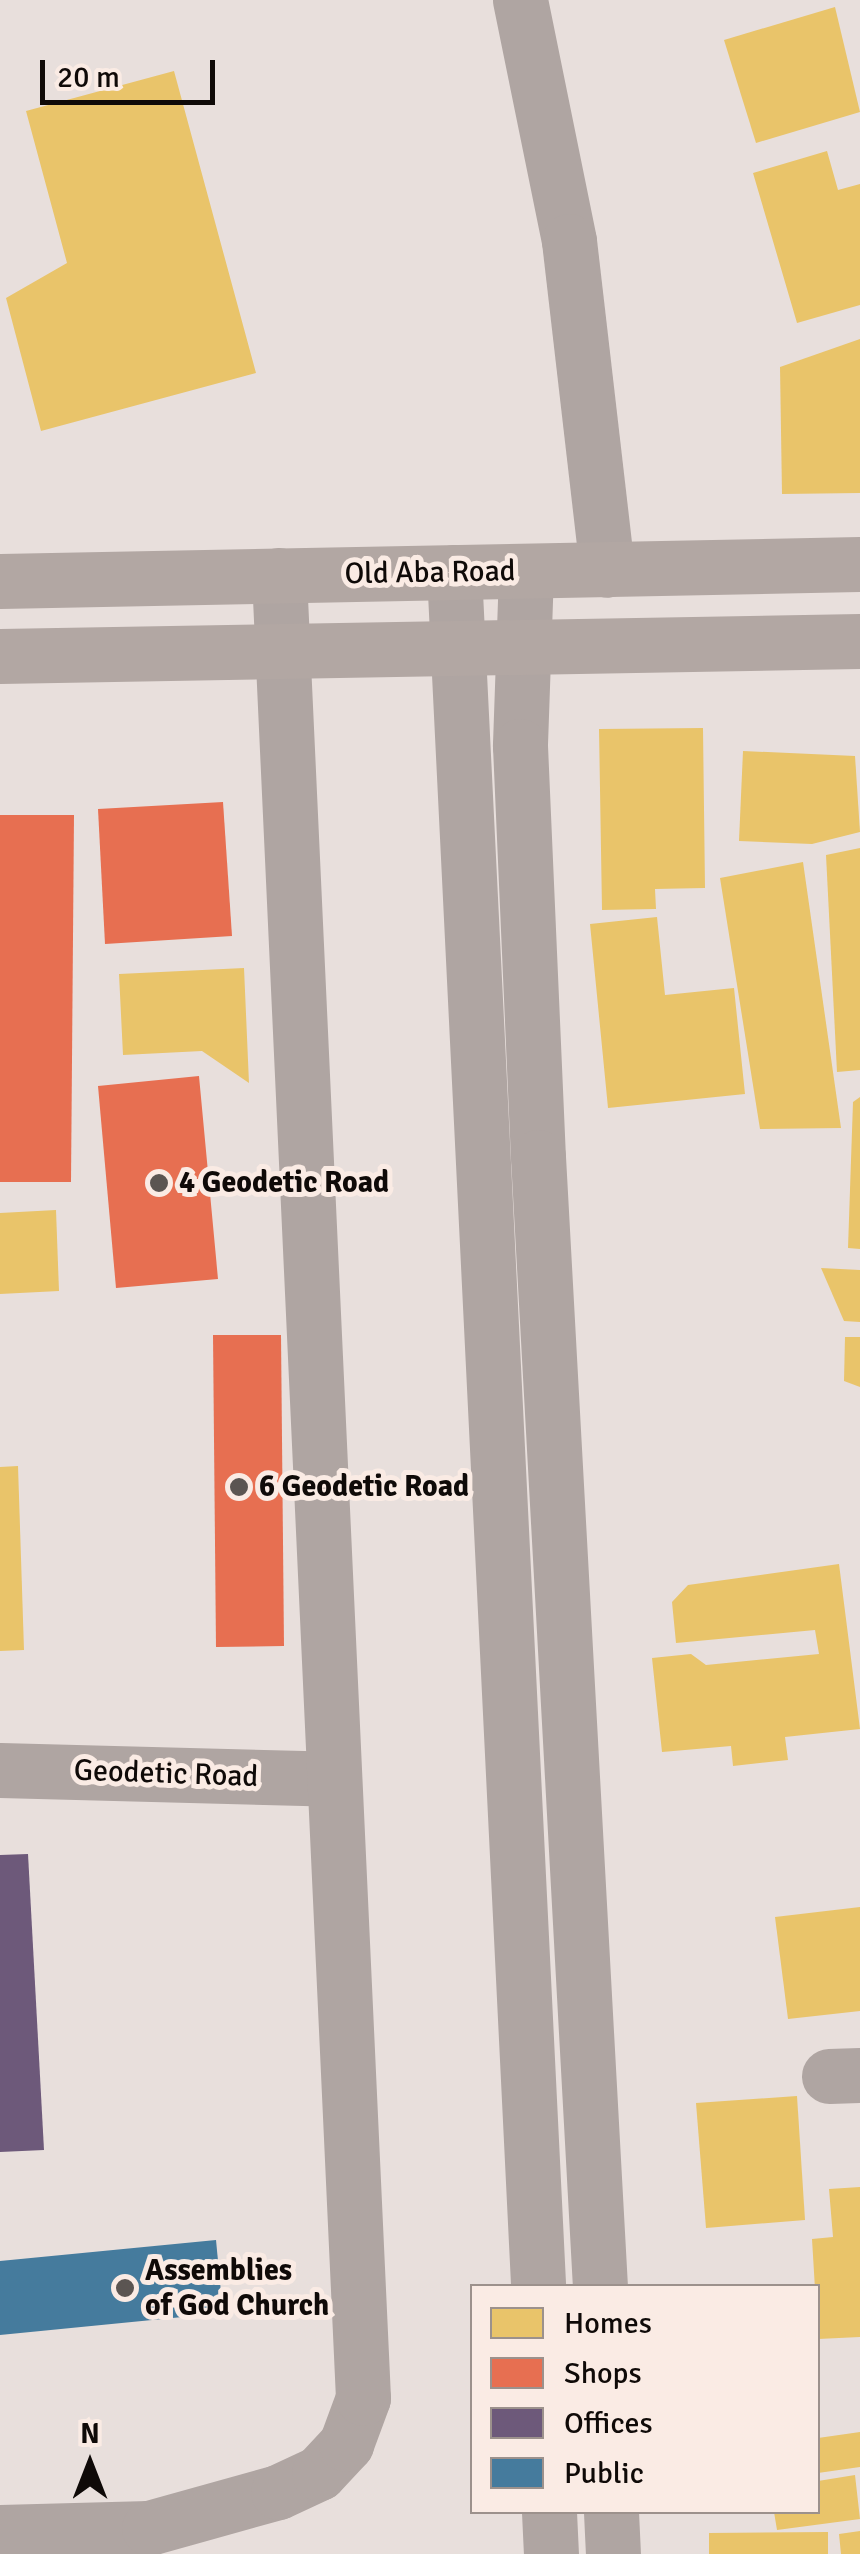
<!DOCTYPE html>
<style>
body{margin:0}
#map{position:relative;width:860px;height:2554px;overflow:hidden;background:#e8dfdc;font-family:Signika,sans-serif}
div>[style]{position:absolute}
.homes>*{inset:0;background:#e9c46a}
.shops>*{inset:0;background:#e76f51}
.offices>*{inset:0;background:#6d597a}
.public>*{inset:0;background:#457b9d}
.minor>*{height:55px;margin:-27.5px;padding:0 27.5px;transform-origin:27.5px;border-radius:27.5px;background:#afa5a2}
.major>*{height:55px;margin:-27.5px;padding:0 27.5px;transform-origin:27.5px;border-radius:27.5px;background:#b2a7a3}
.dots>*{width:28px;height:28px;translate:-50% -50%;box-sizing:border-box;border:5px solid #faebe4;border-radius:50%}
span{translate:-50% -50%;white-space:nowrap;text-align:center;line-height:1.15;-webkit-text-stroke:10px #faebe4;paint-order:stroke}
.street-label{font-size:30px;color:#0f0a08}
.poi-label{font-size:30px;color:#0f0a08;font-weight:700}
.left{translate:0 -50%;text-align:left}
.legend{position:absolute;left:470px;top:2284px;width:350px;height:230px;box-sizing:border-box;background:#faebe4;border:2px solid #9c918c;margin:0;padding:12px 18px;list-style:none;font-size:30px;color:#0f0a08}
.legend li{display:flex;align-items:center;gap:20px;height:50px}
.legend b{width:50px;border:2px solid #9c918c}
.north{position:absolute;left:40px;top:2414px;width:100px;height:100px;-webkit-text-stroke:8px #faebe4;paint-order:stroke;rotate:0deg;font-size:28px;font-weight:700;line-height:40px;text-align:center;color:#0f0a08}
.north::after{content:'';display:block;margin:auto;width:35px;height:45px;background:#0f0a08;clip-path:polygon(50% 0,100% 100%,50% 72%,0 100%)}
.scale{position:absolute;left:40px;top:60px;width:175px;height:45px;box-sizing:border-box;border:5px solid #0f0a08;border-top:0;padding-left:12px;font-size:30px;line-height:35px;white-space:nowrap;color:#0f0a08;-webkit-text-stroke:8px #faebe4;paint-order:stroke}
</style>
<div id="map">
<div class="homes">
<div style="clip-path:polygon(835px 7px,860px 112px,756px 143px,724px 40px)"></div>
<div style="clip-path:polygon(174px 71px,256px 373px,41px 431px,6px 298px,67px 263px,26px 111px)"></div>
<div style="clip-path:polygon(827px 151px,838px 190px,860px 184px,860px 305px,797px 323px,753px 173px)"></div>
<div style="clip-path:polygon(860px 339px,860px 493px,782px 494px,780px 367px)"></div>
<div style="clip-path:polygon(703px 728px,705px 888px,655px 889px,656px 909px,602px 910px,599px 729px)"></div>
<div style="clip-path:polygon(743px 751px,855px 756px,860px 832px,812px 844px,739px 841px)"></div>
<div style="clip-path:polygon(860px 848px,860px 1070px,837px 1072px,826px 855px)"></div>
<div style="clip-path:polygon(803px 862px,841px 1128px,760px 1129px,720px 878px)"></div>
<div style="clip-path:polygon(657px 917px,665px 995px,734px 988px,745px 1094px,608px 1108px,590px 924px)"></div>
<div style="clip-path:polygon(244px 968px,249px 1083px,202px 1051px,123px 1055px,119px 974px)"></div>
<div style="clip-path:polygon(860px 1097px,860px 1249px,848px 1248px,853px 1102px)"></div>
<div style="clip-path:polygon(56px 1210px,59px 1291px,0 1294px,0 1213px)"></div>
<div style="clip-path:polygon(821px 1268px,860px 1270px,860px 1322px,844px 1321px)"></div>
<div style="clip-path:polygon(845px 1337px,860px 1337px,860px 1387px,844px 1381px)"></div>
<div style="clip-path:polygon(18px 1466px,24px 1650px,0 1651px,0 1467px)"></div>
<div style="clip-path:polygon(839px 1564px,860px 1729px,785px 1737px,788px 1760px,733px 1766px,731px 1746px,662px 1752px,652px 1658px,691px 1654px,706px 1665px,819px 1654px,815px 1630px,676px 1643px,672px 1602px,688px 1585px)"></div>
<div style="clip-path:polygon(860px 1907px,860px 2011px,788px 2019px,775px 1917px)"></div>
<div style="clip-path:polygon(797px 2096px,805px 2220px,706px 2228px,696px 2103px)"></div>
<div style="clip-path:polygon(860px 2187px,860px 2337px,818px 2339px,812px 2239px,833px 2237px,829px 2189px)"></div>
<div style="clip-path:polygon(860px 2432px,860px 2467px,818px 2473px,818px 2438px)"></div>
<div style="clip-path:polygon(855px 2475px,860px 2519px,777px 2530px,774px 2512px,818px 2512px,818px 2481px)"></div>
<div style="clip-path:polygon(860px 2531px,860px 2554px,841px 2554px,839px 2534px)"></div>
<div style="clip-path:polygon(828px 2532px,828px 2554px,709px 2554px,709px 2533px)"></div>
</div>
<div class="shops">
<div style="clip-path:polygon(223px 802px,232px 936px,105px 944px,98px 809px)"></div>
<div style="clip-path:polygon(0 815px,74px 815px,71px 1182px,0 1182px)"></div>
<div style="clip-path:polygon(199px 1076px,218px 1279px,116px 1288px,98px 1086px)"></div>
<div style="clip-path:polygon(213px 1335px,281px 1335px,284px 1646px,216px 1647px)"></div>
</div>
<div class="offices">
<div style="clip-path:polygon(28px 1854px,44px 2150px,0 2152px,0 1855px)"></div>
</div>
<div class="public">
<div style="clip-path:polygon(216px 2240px,223px 2313px,0 2335px,0 2261px)"></div>
</div>
<div class="minor">
<div style="left:520px;top:0;width:246px;rotate:78.5deg"></div>
<div style="left:569px;top:241px;width:331px;rotate:83.4deg"></div>
<div style="left:454px;top:572px;width:1716px;rotate:87.19deg"></div>
<div style="left:526px;top:572px;width:174px;rotate:92deg"></div>
<div style="left:520px;top:746px;width:411px;rotate:87.5deg"></div>
<div style="left:538px;top:1157px;width:1131px;rotate:86.86deg"></div>
<div style="left:0;top:1770px;width:333px;rotate:1.5deg"></div>
<div style="left:829px;top:2076px;width:31px;rotate:-2deg"></div>
<div style="left:549px;top:2512px;width:42px;rotate:87.3deg"></div>
<div style="left:611px;top:2512px;width:42px;rotate:87.3deg"></div>
<div style="left:0;top:2532px;width:149px;rotate:-1.5deg"></div>
<div style="left:149px;top:2528px;width:134px;rotate:-15.6deg"></div>
<div style="left:278px;top:2492px;width:45px;rotate:-24.9deg"></div>
<div style="left:319px;top:2473px;width:40px;rotate:-47deg"></div>
<div style="left:346px;top:2444px;width:49px;rotate:-69.7deg"></div>
<div style="left:363px;top:2398px;width:1825px;rotate:-92.64deg"></div>
</div>
<div class="major">
<div style="left:0;top:581px;width:860px;rotate:-1.13deg"></div>
<div style="left:0;top:656px;width:860px;rotate:-1deg"></div>
</div>
<div class="dots">
<div style="left:159px;top:1183px;background:#5b5552"></div>
<div style="left:239px;top:1487px;background:#5b5552"></div>
<div style="left:125px;top:2288px;background:#5b5552"></div>
</div>
<div class="street-label">
<span style="left:430px;top:573px;rotate:-1deg">Old Aba Road</span>
<span style="left:166px;top:1774px;rotate:2deg">Geodetic Road</span>
</div>
<div class="poi-label">
<span class="left" style="left:179px;top:1183px">4 Geodetic Road</span>
<span class="left" style="left:259px;top:1487px">6 Geodetic Road</span>
<span class="left" style="left:145px;top:2288px">Assemblies<br>of God Church</span>
</div>
<ul class="legend">
<li><b style="height:28px;background:#e9c46a"></b>Homes</li>
<li><b style="height:28px;background:#e76f51"></b>Shops</li>
<li><b style="height:28px;background:#6d597a"></b>Offices</li>
<li><b style="height:28px;background:#457b9d"></b>Public</li>
</ul>
<div class="north">N</div>
<div class="scale">20 m</div>
</div>
